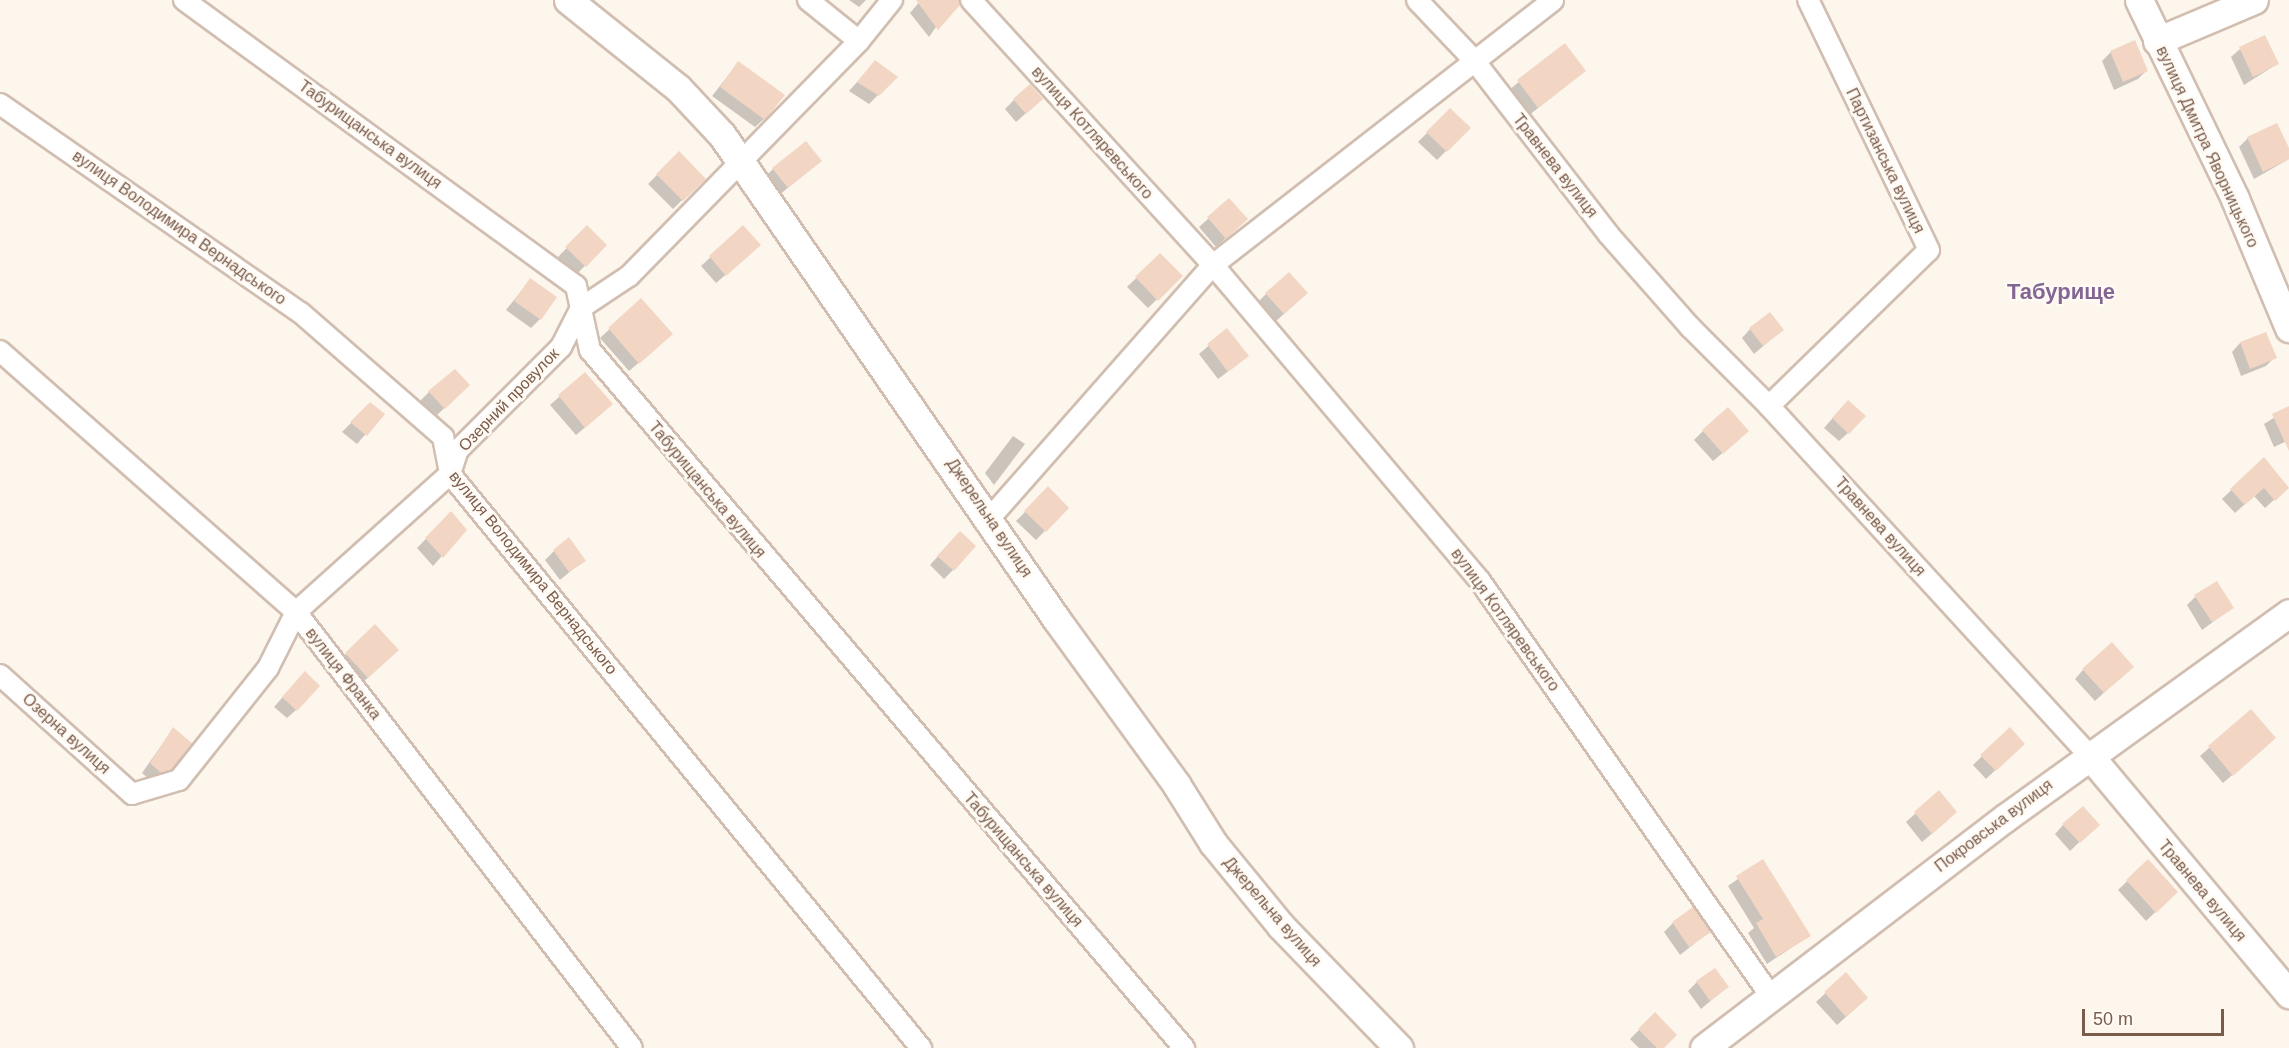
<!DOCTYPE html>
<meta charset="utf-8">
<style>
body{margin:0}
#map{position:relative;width:2289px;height:1048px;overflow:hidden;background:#fdf6ec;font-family:Arial,sans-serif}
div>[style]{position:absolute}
.shadow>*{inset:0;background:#0003}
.building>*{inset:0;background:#f3d5c3}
.roads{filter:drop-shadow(2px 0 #d1beb0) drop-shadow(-2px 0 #d1beb0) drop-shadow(0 2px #d1beb0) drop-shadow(0 -2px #d1beb0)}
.street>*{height:20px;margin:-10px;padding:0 10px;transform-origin:10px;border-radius:10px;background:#fff}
.secondary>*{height:27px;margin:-13.5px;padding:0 13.5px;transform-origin:13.5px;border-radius:13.5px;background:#fff}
span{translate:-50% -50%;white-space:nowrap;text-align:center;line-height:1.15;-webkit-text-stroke:5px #fffaf3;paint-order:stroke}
.street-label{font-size:16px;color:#7a5c4d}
.district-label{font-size:22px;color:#846695;font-weight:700}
.scale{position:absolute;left:2082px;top:1009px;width:142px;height:27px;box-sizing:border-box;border:3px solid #7a5c4d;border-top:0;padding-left:8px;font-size:18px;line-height:21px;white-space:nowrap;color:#7a5c4d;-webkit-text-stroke:4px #fffaf3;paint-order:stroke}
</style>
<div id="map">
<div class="shadow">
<div style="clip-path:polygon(849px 0,866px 0,859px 7px)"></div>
<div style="clip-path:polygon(921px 0,955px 0,929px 37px,910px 13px)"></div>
<div style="clip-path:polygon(1564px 45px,1575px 79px,1528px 116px,1509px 90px)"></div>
<div style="clip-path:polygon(2240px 49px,2277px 64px,2244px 85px,2231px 57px)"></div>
<div style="clip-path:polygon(2111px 52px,2147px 70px,2138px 79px,2114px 90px,2102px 61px)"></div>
<div style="clip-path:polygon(738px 63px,764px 119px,755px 127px,712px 96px)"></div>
<div style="clip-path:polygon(867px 71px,896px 77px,869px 104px,849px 91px)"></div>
<div style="clip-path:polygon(1014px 100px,1032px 108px,1016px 122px,1005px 109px)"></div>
<div style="clip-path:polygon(1450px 110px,1469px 128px,1437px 160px,1418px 142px)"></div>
<div style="clip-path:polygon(2248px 138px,2289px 152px,2289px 159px,2254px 179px,2239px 147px)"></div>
<div style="clip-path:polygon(679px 153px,704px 179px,673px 209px,648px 184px)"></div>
<div style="clip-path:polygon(820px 161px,778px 196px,764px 178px,773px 169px)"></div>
<div style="clip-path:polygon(1229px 200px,1237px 228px,1216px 247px,1199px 227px)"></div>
<div style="clip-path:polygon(587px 227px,605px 245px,576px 275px,558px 257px)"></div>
<div style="clip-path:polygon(743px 227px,750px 254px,716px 283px,701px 266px)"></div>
<div style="clip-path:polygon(1160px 255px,1181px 276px,1148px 308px,1127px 287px)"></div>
<div style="clip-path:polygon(530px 280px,540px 319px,531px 328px,506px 310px)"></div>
<div style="clip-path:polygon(1266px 294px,1297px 302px,1275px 322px,1257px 303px)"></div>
<div style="clip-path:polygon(641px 300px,662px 343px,629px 371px,600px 338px)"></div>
<div style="clip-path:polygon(1750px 329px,1782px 330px,1754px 354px,1742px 338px)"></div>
<div style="clip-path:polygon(1227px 330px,1238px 364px,1218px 379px,1199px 354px)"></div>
<div style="clip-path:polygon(2265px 334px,2275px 357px,2266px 366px,2241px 376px,2232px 352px,2240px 343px)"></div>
<div style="clip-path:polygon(585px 374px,602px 413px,576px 435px,550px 405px)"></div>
<div style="clip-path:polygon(468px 385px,435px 417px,420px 401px,429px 392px)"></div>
<div style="clip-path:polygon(370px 404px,383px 414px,357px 444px,342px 432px)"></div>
<div style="clip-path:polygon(2289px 408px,2289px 440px,2274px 447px,2264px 424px)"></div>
<div style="clip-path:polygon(1839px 411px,1848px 433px,1839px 441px,1824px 428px)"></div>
<div style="clip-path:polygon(1703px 431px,1738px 440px,1713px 461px,1694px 440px)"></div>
<div style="clip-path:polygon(1013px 436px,1025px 444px,994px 485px,985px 473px)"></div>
<div style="clip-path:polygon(2264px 459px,2288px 487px,2265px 508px,2254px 496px,2235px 513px,2222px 499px)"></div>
<div style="clip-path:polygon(1048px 489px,1067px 508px,1036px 540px,1016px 521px)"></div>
<div style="clip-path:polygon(451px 513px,465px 530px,433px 566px,417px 548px)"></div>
<div style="clip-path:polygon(951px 542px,953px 570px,944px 579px,930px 565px)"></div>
<div style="clip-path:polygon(554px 551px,584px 560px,560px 580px,545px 560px)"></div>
<div style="clip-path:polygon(2195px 597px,2232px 608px,2202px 630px,2187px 605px)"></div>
<div style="clip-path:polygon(375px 627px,397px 650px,359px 686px,337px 663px)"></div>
<div style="clip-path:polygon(2083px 670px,2123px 675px,2095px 701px,2075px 679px)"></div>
<div style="clip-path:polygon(296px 682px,296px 710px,287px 718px,274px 707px)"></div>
<div style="clip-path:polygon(2251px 711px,2265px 747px,2223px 783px,2200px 756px)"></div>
<div style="clip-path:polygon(173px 729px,171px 769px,151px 781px,142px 773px)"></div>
<div style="clip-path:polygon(2010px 729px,2023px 744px,1986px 779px,1973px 765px)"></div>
<div style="clip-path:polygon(1939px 792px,1947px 821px,1922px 842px,1906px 822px)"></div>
<div style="clip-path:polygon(2063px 825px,2089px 833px,2070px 851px,2055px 834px)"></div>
<div style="clip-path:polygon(1763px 861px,1809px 936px,1767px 964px,1748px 933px,1754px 928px,1728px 886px)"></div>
<div style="clip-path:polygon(2148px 861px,2168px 900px,2146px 921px,2118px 890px)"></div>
<div style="clip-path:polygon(1673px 923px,1709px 932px,1680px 955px,1664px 932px)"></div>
<div style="clip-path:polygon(1845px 975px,1857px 1007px,1837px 1025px,1816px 1002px)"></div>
<div style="clip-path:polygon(1697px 982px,1727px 987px,1701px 1009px,1688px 991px)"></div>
<div style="clip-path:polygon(1655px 1014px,1662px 1048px,1639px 1048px,1630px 1039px)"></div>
</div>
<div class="building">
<div style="clip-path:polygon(916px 0,959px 0,960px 5px,938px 30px)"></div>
<div style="clip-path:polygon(2265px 35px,2279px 64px,2253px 77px,2239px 47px)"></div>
<div style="clip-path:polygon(2135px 40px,2148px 71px,2123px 82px,2110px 51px)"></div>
<div style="clip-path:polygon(1565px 43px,1586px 71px,1538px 108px,1517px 80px)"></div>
<div style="clip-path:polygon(875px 60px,898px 77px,879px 96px,857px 82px)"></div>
<div style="clip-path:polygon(738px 61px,785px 95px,765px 120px,720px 87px)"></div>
<div style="clip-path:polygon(1030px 84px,1043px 99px,1026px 114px,1013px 99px)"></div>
<div style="clip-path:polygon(1450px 108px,1471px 128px,1447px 152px,1426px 132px)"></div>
<div style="clip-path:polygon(2277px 123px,2289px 148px,2289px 159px,2263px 172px,2247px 137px)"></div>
<div style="clip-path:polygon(806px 141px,822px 161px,788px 188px,772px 168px)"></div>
<div style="clip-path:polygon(679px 151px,706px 179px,683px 201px,656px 174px)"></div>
<div style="clip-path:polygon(1229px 198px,1248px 219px,1226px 239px,1207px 217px)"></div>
<div style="clip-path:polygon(587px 225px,607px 245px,586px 267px,565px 247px)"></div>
<div style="clip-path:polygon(743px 225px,761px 245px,726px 276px,709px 256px)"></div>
<div style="clip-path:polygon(1160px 253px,1183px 276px,1158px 301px,1135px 277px)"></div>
<div style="clip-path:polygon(1289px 272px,1308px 293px,1284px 314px,1265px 293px)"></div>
<div style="clip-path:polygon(530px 278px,557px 297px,541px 320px,514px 301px)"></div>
<div style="clip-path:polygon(641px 298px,673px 334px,639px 364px,608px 328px)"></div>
<div style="clip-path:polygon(1770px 312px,1784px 330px,1763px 346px,1749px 328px)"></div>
<div style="clip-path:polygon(1227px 328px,1249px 356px,1228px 372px,1207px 344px)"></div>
<div style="clip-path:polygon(2266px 332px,2277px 358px,2250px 369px,2240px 342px)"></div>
<div style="clip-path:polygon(455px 369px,470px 385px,445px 409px,428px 391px)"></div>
<div style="clip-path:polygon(585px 372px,613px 404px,585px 428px,558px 395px)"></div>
<div style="clip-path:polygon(1848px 400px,1866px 416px,1849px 434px,1832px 418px)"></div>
<div style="clip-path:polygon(370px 402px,385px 414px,367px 436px,350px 422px)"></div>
<div style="clip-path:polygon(2289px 406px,2289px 451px,2272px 414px)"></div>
<div style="clip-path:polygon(1728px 407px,1749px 431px,1723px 454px,1702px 430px)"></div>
<div style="clip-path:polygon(2264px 457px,2289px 488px,2275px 501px,2264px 488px,2245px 505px,2230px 489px)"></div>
<div style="clip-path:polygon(1048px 486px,1069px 508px,1046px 532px,1024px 511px)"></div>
<div style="clip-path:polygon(451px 511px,467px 530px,443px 558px,425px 538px)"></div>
<div style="clip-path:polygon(960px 531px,976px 546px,954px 571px,937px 556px)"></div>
<div style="clip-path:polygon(569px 537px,586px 561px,569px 572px,553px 550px)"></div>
<div style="clip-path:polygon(2217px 581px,2234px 608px,2212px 622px,2194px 595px)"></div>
<div style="clip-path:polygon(375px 624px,399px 650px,368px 678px,345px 653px)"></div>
<div style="clip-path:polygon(2112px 642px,2134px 667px,2104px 693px,2082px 669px)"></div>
<div style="clip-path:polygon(305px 671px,320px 686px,297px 711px,282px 697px)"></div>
<div style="clip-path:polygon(2251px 709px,2276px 738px,2233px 776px,2208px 746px)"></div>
<div style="clip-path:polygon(173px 727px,193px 744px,172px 770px,161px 773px,150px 763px)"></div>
<div style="clip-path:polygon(2010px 727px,2025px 744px,1996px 771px,1980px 755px)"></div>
<div style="clip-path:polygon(1939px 790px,1957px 812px,1932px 834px,1914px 812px)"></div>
<div style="clip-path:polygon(2083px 806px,2100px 825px,2080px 843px,2062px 824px)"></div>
<div style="clip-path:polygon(1763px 859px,1811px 936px,1776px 957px,1756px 923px,1763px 919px,1736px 876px)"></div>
<div style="clip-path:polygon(2148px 859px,2178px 892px,2156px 913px,2126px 880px)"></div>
<div style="clip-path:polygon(1693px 907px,1711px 932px,1689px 947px,1672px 922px)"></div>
<div style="clip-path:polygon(1715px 968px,1729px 987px,1710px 1001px,1696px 981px)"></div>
<div style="clip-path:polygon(1846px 972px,1868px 998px,1846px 1017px,1824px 992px)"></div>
<div style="clip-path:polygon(1655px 1012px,1677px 1035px,1664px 1048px,1657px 1048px,1638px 1029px)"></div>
</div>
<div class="roads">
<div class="street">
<div style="left:184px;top:0;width:485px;rotate:36.1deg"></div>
<div style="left:576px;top:286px;width:66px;rotate:77.7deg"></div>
<div style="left:590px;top:350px;width:917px;rotate:49.6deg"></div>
<div style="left:808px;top:0;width:65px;rotate:38.8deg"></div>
<div style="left:971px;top:0;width:359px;rotate:47.6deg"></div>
<div style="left:1213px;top:265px;width:414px;rotate:49.8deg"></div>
<div style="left:1480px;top:581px;width:505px;rotate:54.99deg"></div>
<div style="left:1417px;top:0;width:81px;rotate:46.5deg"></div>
<div style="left:1473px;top:59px;width:222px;rotate:52.3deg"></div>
<div style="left:1609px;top:235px;width:123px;rotate:48.6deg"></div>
<div style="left:1690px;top:327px;width:112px;rotate:45deg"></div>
<div style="left:1769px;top:406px;width:473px;rotate:47.5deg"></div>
<div style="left:0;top:104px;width:366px;rotate:34.8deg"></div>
<div style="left:301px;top:313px;width:189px;rotate:41.1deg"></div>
<div style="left:443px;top:437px;width:38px;rotate:79deg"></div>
<div style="left:450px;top:474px;width:743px;rotate:50.63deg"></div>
<div style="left:0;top:351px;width:395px;rotate:41.4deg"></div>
<div style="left:296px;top:612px;width:550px;rotate:52.38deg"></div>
<div style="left:1769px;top:406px;width:223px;rotate:-44.3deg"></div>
<div style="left:1929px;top:250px;width:278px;rotate:-115.8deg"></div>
<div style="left:989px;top:519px;width:339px;rotate:-48.6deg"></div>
<div style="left:1213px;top:265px;width:431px;rotate:-37.9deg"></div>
<div style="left:0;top:675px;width:178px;rotate:42deg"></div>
<div style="left:132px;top:794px;width:49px;rotate:-16.6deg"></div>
<div style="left:179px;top:780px;width:143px;rotate:-51.5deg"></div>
<div style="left:268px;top:668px;width:63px;rotate:-63.4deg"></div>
<div style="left:296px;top:612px;width:207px;rotate:-41.9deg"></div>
<div style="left:450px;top:474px;width:25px;rotate:-72deg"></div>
<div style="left:458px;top:450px;width:146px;rotate:-45deg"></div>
<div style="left:561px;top:347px;width:44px;rotate:-62.9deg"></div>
<div style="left:581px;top:308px;width:58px;rotate:-33.7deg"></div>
<div style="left:629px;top:276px;width:329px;rotate:-45.6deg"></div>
<div style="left:859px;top:41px;width:53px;rotate:-51.2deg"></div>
</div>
<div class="secondary">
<div style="left:568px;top:0;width:141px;rotate:38.7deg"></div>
<div style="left:678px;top:88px;width:64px;rotate:46.9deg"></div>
<div style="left:722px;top:135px;width:589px;rotate:55.37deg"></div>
<div style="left:1057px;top:620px;width:203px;rotate:54deg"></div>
<div style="left:1176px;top:784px;width:70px;rotate:57.9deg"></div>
<div style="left:1213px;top:843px;width:107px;rotate:50.7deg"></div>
<div style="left:1281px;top:926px;width:170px;rotate:46deg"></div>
<div style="left:2139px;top:0;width:221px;rotate:64.2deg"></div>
<div style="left:2235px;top:199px;width:140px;rotate:67.3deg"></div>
<div style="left:2157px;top:41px;width:105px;rotate:-22.9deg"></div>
<div style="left:2089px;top:755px;width:312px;rotate:50.1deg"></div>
<div style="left:1704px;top:1048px;width:379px;rotate:-37.4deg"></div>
<div style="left:2005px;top:818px;width:350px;rotate:-35.8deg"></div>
</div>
</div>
<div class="street-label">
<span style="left:1092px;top:133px;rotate:48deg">вулиця Котляревського</span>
<span style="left:370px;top:135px;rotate:36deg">Табурищанська вулиця</span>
<span style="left:2207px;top:147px;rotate:65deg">вулиця Дмитра Яворницького</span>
<span style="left:1885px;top:161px;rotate:64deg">Партизанська вулиця</span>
<span style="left:1555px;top:166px;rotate:52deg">Травнева вулиця</span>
<span style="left:179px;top:228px;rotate:35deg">вулиця Володимира Вернадського</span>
<span style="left:509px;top:400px;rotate:-46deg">Озерний провулок</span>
<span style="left:707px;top:490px;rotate:50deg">Табурищанська вулиця</span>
<span style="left:989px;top:518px;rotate:56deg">Джерельна вулиця</span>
<span style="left:1880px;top:527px;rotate:48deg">Травнева вулиця</span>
<span style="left:533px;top:573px;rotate:51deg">вулиця Володимира Вернадського</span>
<span style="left:1505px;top:620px;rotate:54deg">вулиця Котляревського</span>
<span style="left:343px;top:674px;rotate:52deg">вулиця Франка</span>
<span style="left:66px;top:734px;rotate:42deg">Озерна вулиця</span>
<span style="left:1994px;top:826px;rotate:-37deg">Покровська вулиця</span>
<span style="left:1023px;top:860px;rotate:49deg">Табурищанська вулиця</span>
<span style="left:2202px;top:891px;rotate:50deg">Травнева вулиця</span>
<span style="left:1272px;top:912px;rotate:49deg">Джерельна вулиця</span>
</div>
<div class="district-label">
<span style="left:2061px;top:292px">Табурище</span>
</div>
<div class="scale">50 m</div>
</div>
